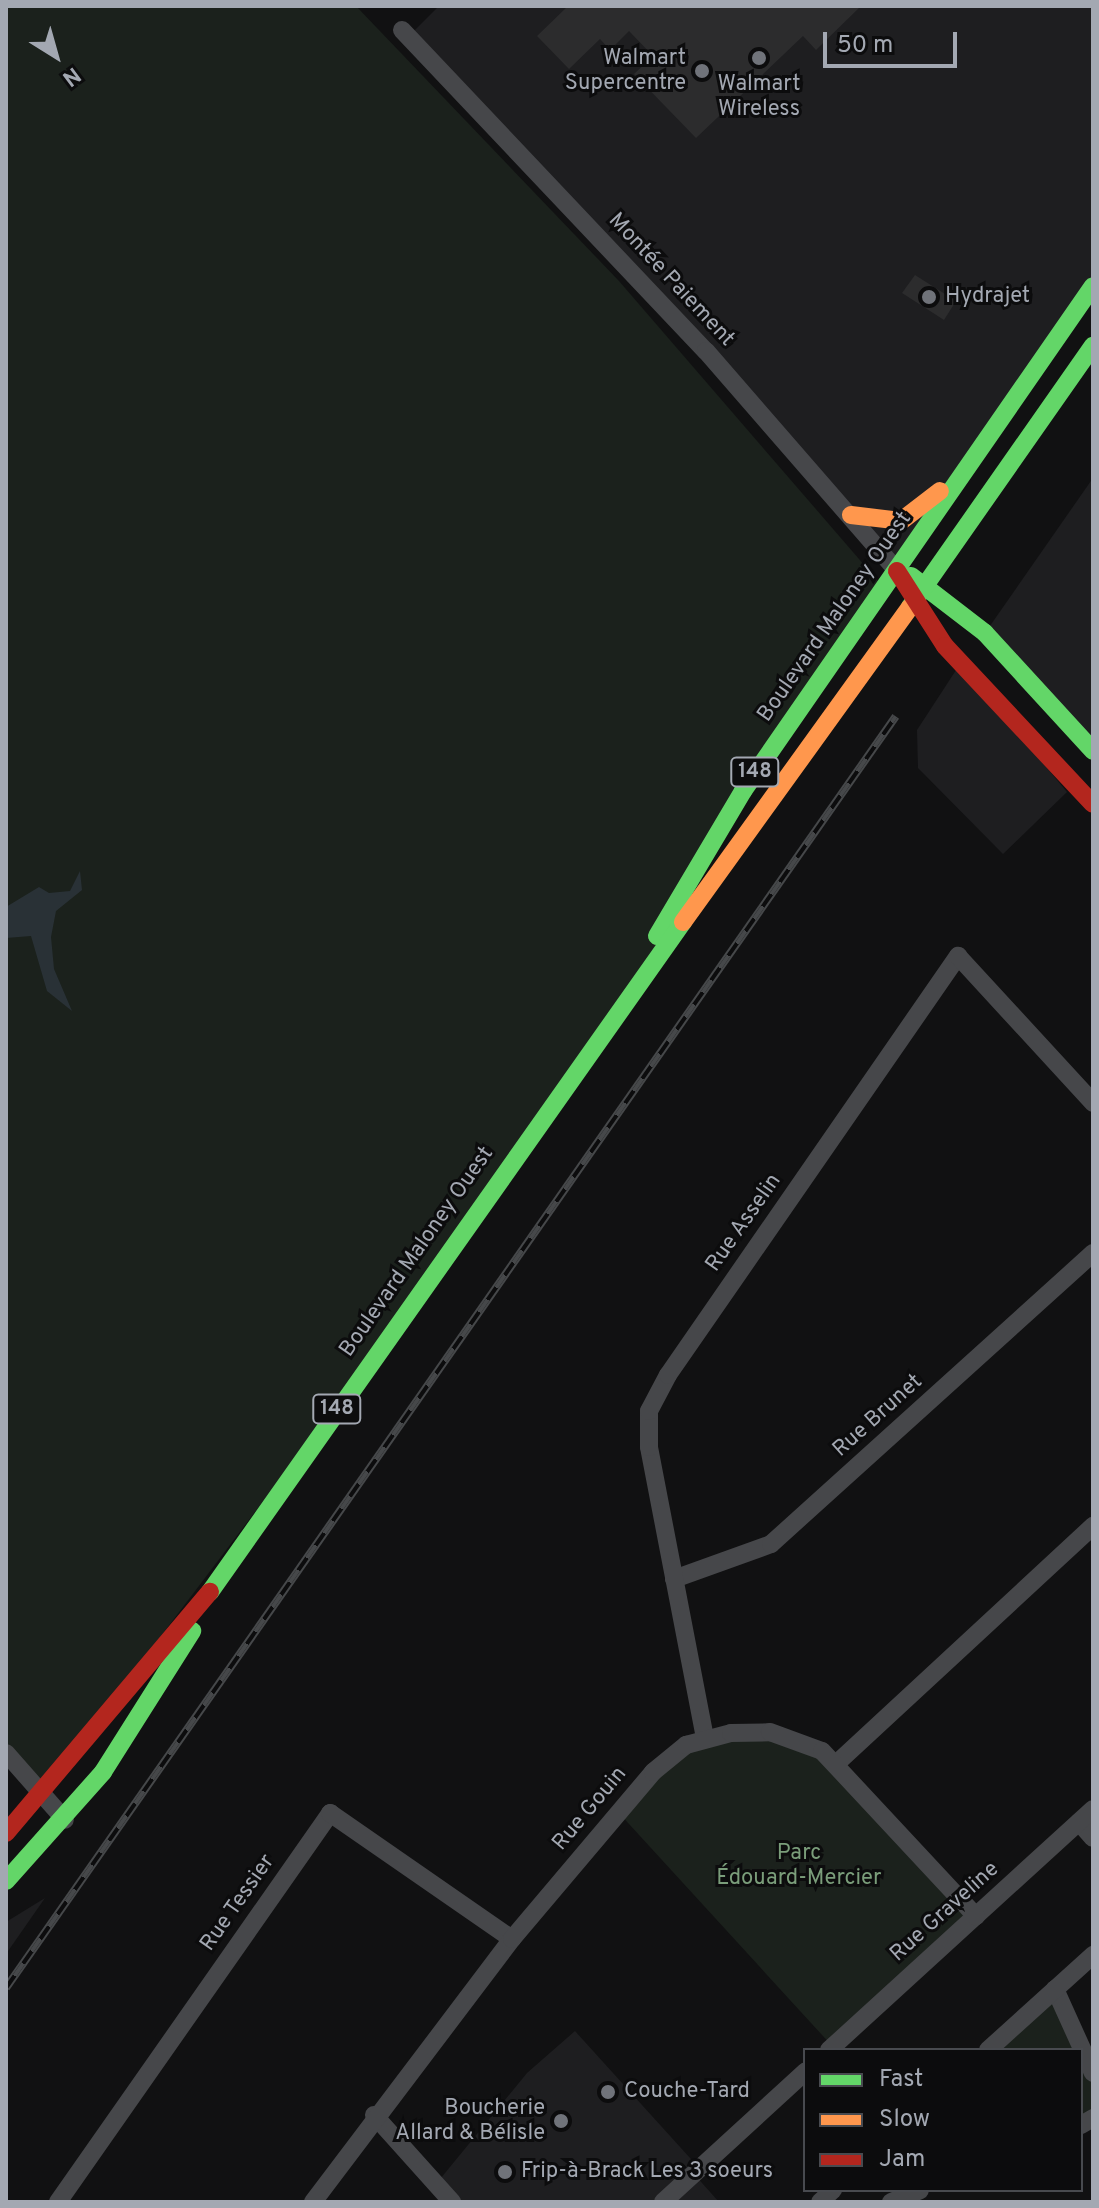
<!DOCTYPE html>
<meta charset="utf-8">
<style>
body{margin:0}
#map{position:relative;width:1099px;height:2208px;overflow:hidden;background:#111112;font-family:Overpass,sans-serif}
div>[style]{position:absolute}
.built>*{inset:0;background:#1e1e20}
.green>*{inset:0;background:#1b211c}
.water>*{inset:0;background:#293136}
.building>*{inset:0;background:#2c2c2d}
.street>*{height:18px;margin:-9px;padding:0 9px;transform-origin:9px;border-radius:9px;background:#46474a}
.fast>*{height:18px;margin:-9px;padding:0 9px;transform-origin:9px;border-radius:9px;background:#63d668}
.slow>*{height:18px;margin:-9px;padding:0 9px;transform-origin:9px;border-radius:9px;background:#ff974d}
.jam>*{height:18px;margin:-9px;padding:0 9px;transform-origin:9px;border-radius:9px;background:#b3261e}
.rail>*{height:8px;margin-top:-4px;transform-origin:0;background:repeating-linear-gradient(90deg,#0c0c0d 0 15px,#46484a 0 30px);box-sizing:border-box;border-block:2px solid #46484a}
.dots>*{width:22px;height:22px;translate:-50% -50%;box-sizing:border-box;border:4px solid #0c0c0d;border-radius:50%}
span{translate:-50% -50%;white-space:nowrap;text-align:center;line-height:1.15;-webkit-text-stroke:6px #0c0c0d;paint-order:stroke}
.shield-label span{padding:2px 6px;background:#0c0c0d;border:2px solid;border-radius:6px;-webkit-text-stroke-width:0}
.shield-label{font-size:20px;color:#a3a8b2;font-weight:700}
.poi-label{font-size:22px;color:#a3a8b2}
.right{translate:-100% -50%;text-align:right}
.left{translate:0 -50%;text-align:left}
.street-label{font-size:22px;color:#a3a8b2}
.park-label{font-size:22px;color:#7a9d7a}
.frame{position:absolute;inset:0;border:8px solid #a3a8b2;pointer-events:none}
.legend{position:absolute;left:803px;top:2048px;width:280px;height:144px;box-sizing:border-box;background:#0c0c0d;border:2px solid #484a4f;margin:0;padding:10px 14px;list-style:none;font-size:24px;color:#a3a8b2}
.legend li{display:flex;align-items:center;gap:16px;height:40px}
.legend b{width:40px;border:2px solid #484a4f}
.north{position:absolute;left:16px;top:16px;width:80px;height:80px;-webkit-text-stroke:6px #0c0c0d;paint-order:stroke;rotate:143deg;font-size:22px;font-weight:700;line-height:32px;text-align:center;color:#a3a8b2}
.north::after{content:'';display:block;margin:auto;width:28px;height:36px;background:#a3a8b2;clip-path:polygon(50% 0,100% 100%,50% 72%,0 100%)}
.scale{position:absolute;left:823px;top:32px;width:134px;height:36px;box-sizing:border-box;border:4px solid #a3a8b2;border-top:0;padding-left:10px;font-size:24px;line-height:28px;white-space:nowrap;color:#a3a8b2;-webkit-text-stroke:6px #0c0c0d;paint-order:stroke}
</style>
<div id="map">
<div class="built">
<div style="clip-path:polygon(439px 6px,1093px 6px,1093px 286px,897px 571px,408px 37px)"></div>
<div style="clip-path:polygon(1093px 478px,1093px 751px,985px 633px)"></div>
<div style="clip-path:polygon(960px 664px,1067px 792px,1003px 854px,918px 768px,917px 730px)"></div>
<div style="clip-path:polygon(45px 1898px,6px 1954px,6px 1922px)"></div>
<div style="clip-path:polygon(575px 2031px,700px 2169px,694px 2174px,719px 2202px,452px 2202px,436px 2184px,527px 2073px)"></div>
</div>
<div class="green">
<div style="clip-path:polygon(6px 6px,356px 6px,619px 281px,878px 581px,634px 985px,383px 1343px,42px 1793px,6px 1753px)"></div>
<div style="clip-path:polygon(705px 1738px,802px 1741px,976px 1916px,833px 2047px,618px 1812px)"></div>
<div style="clip-path:polygon(1055px 1989px,1093px 2073px,1093px 2118px,1081px 2125px,1081px 2050px,988px 2050px)"></div>
</div>
<div class="water">
<div style="clip-path:polygon(80px 871px,82px 890px,56px 911px,51px 937px,54px 969px,72px 1011px,47px 991px,31px 936px,6px 938px,6px 907px,39px 887px,49px 893px,70px 891px)"></div>
</div>
<div class="building">
<div style="clip-path:polygon(568px 6px,861px 6px,816px 50px,803px 36px,696px 138px,634px 74px,653px 56px,629px 31px,610px 50px,600px 39px,569px 69px,537px 36px)"></div>
<div style="clip-path:polygon(915px 275px,956px 301px,944px 320px,902px 293px)"></div>
</div>
<div class="street">
<div style="left:402px;top:30px;width:442px;rotate:46.6deg"></div>
<div style="left:706px;top:351px;width:291px;rotate:49deg"></div>
<div style="left:674px;top:1579px;width:103px;rotate:-19.8deg"></div>
<div style="left:771px;top:1544px;width:434px;rotate:-42.1deg"></div>
<div style="left:705px;top:1738px;width:296px;rotate:-100.9deg"></div>
<div style="left:649px;top:1447px;width:36px;rotate:-90deg"></div>
<div style="left:649px;top:1411px;width:41px;rotate:-62.2deg"></div>
<div style="left:668px;top:1375px;width:510px;rotate:-55.31deg"></div>
<div style="left:958px;top:956px;width:200px;rotate:47.4deg"></div>
<div style="left:6px;top:1753px;width:89px;rotate:48.6deg"></div>
<div style="left:837px;top:1763px;width:349px;rotate:-42.8deg"></div>
<div style="left:1079px;top:1822px;width:21px;rotate:49deg"></div>
<div style="left:1055px;top:1989px;width:92px;rotate:65.7deg"></div>
<div style="left:829px;top:2050px;width:357px;rotate:-42.4deg"></div>
<div style="left:988px;top:2050px;width:142px;rotate:-42.1deg"></div>
<div style="left:374px;top:2115px;width:117px;rotate:48.1deg"></div>
<div style="left:1081px;top:2125px;width:14px;rotate:-30deg"></div>
<div style="left:58px;top:2202px;width:475px;rotate:-55deg"></div>
<div style="left:330px;top:1813px;width:221px;rotate:34.7deg"></div>
<div style="left:313px;top:2202px;width:330px;rotate:-52.9deg"></div>
<div style="left:512px;top:1939px;width:219px;rotate:-49.8deg"></div>
<div style="left:653px;top:1772px;width:43px;rotate:-39.3deg"></div>
<div style="left:686px;top:1745px;width:47px;rotate:-14.9deg"></div>
<div style="left:731px;top:1733px;width:39px;rotate:-1deg"></div>
<div style="left:770px;top:1732px;width:55px;rotate:20.1deg"></div>
<div style="left:822px;top:1751px;width:226px;rotate:47deg"></div>
<div style="left:663px;top:2202px;width:193px;rotate:-42.5deg"></div>
<div style="left:820px;top:2202px;width:18px;rotate:-43deg"></div>
<div style="left:891px;top:2202px;width:31px;rotate:-22deg"></div>
</div>
<div class="fast">
<div style="left:911px;top:576px;width:93px;rotate:37.6deg"></div>
<div style="left:985px;top:633px;width:160px;rotate:47.5deg"></div>
<div style="left:910px;top:607px;width:319px;rotate:-55deg"></div>
<div style="left:657px;top:936px;width:169px;rotate:-59.3deg"></div>
<div style="left:743px;top:791px;width:614px;rotate:-55.28deg"></div>
<div style="left:210px;top:1592px;width:820px;rotate:-54.78deg"></div>
<div style="left:6px;top:1881px;width:146px;rotate:-48.3deg"></div>
<div style="left:103px;top:1772px;width:167px;rotate:-57.7deg"></div>
</div>
<div class="slow">
<div style="left:851px;top:515px;width:50px;rotate:6.8deg"></div>
<div style="left:901px;top:521px;width:49px;rotate:-37.6deg"></div>
<div style="left:683px;top:922px;width:388px;rotate:-54.2deg"></div>
</div>
<div class="jam">
<div style="left:897px;top:571px;width:89px;rotate:57.4deg"></div>
<div style="left:945px;top:646px;width:216px;rotate:46.9deg"></div>
<div style="left:6px;top:1833px;width:316px;rotate:-49.8deg"></div>
</div>
<div class="rail">
<div style="left:6px;top:1988px;width:1552px;rotate:-55.02deg"></div>
</div>
<div class="dots">
<div style="left:759px;top:58px;background:#70737a"></div>
<div style="left:702px;top:71px;background:#70737a"></div>
<div style="left:929px;top:297px;background:#70737a"></div>
<div style="left:608px;top:2092px;background:#70737a"></div>
<div style="left:561px;top:2121px;background:#70737a"></div>
<div style="left:505px;top:2172px;background:#70737a"></div>
</div>
<div class="shield-label">
<span style="left:755px;top:772px">148</span>
<span style="left:337px;top:1409px">148</span>
</div>
<div class="poi-label">
<span class="right" style="left:686px;top:71px">Walmart<br>Supercentre</span>
<span style="left:759px;top:97px">Walmart<br>Wireless</span>
<span class="left" style="left:945px;top:297px">Hydrajet</span>
<span class="left" style="left:624px;top:2092px">Couche-Tard</span>
<span class="right" style="left:545px;top:2121px">Boucherie<br>Allard &amp; Bélisle</span>
<span class="left" style="left:521px;top:2172px">Frip-à-Brack Les 3 soeurs</span>
</div>
<div class="street-label">
<span style="left:671px;top:280px;rotate:47deg">Montée Paiement</span>
<span style="left:835px;top:617px;rotate:-55deg">Boulevard Maloney Ouest</span>
<span style="left:744px;top:1223px;rotate:-55deg">Rue Asselin</span>
<span style="left:417px;top:1252px;rotate:-55deg">Boulevard Maloney Ouest</span>
<span style="left:878px;top:1416px;rotate:-42deg">Rue Brunet</span>
<span style="left:590px;top:1809px;rotate:-50deg">Rue Gouin</span>
<span style="left:238px;top:1903px;rotate:-55deg">Rue Tessier</span>
<span style="left:945px;top:1912px;rotate:-42deg">Rue Graveline</span>
</div>
<div class="park-label">
<span style="left:799px;top:1866px">Parc<br>Édouard-Mercier</span>
</div>
<div class="frame"></div>
<ul class="legend">
<li><b style="height:10px;background:#63d668"></b>Fast</li>
<li><b style="height:10px;background:#ff974d"></b>Slow</li>
<li><b style="height:10px;background:#b3261e"></b>Jam</li>
</ul>
<div class="north">N</div>
<div class="scale">50 m</div>
</div>
